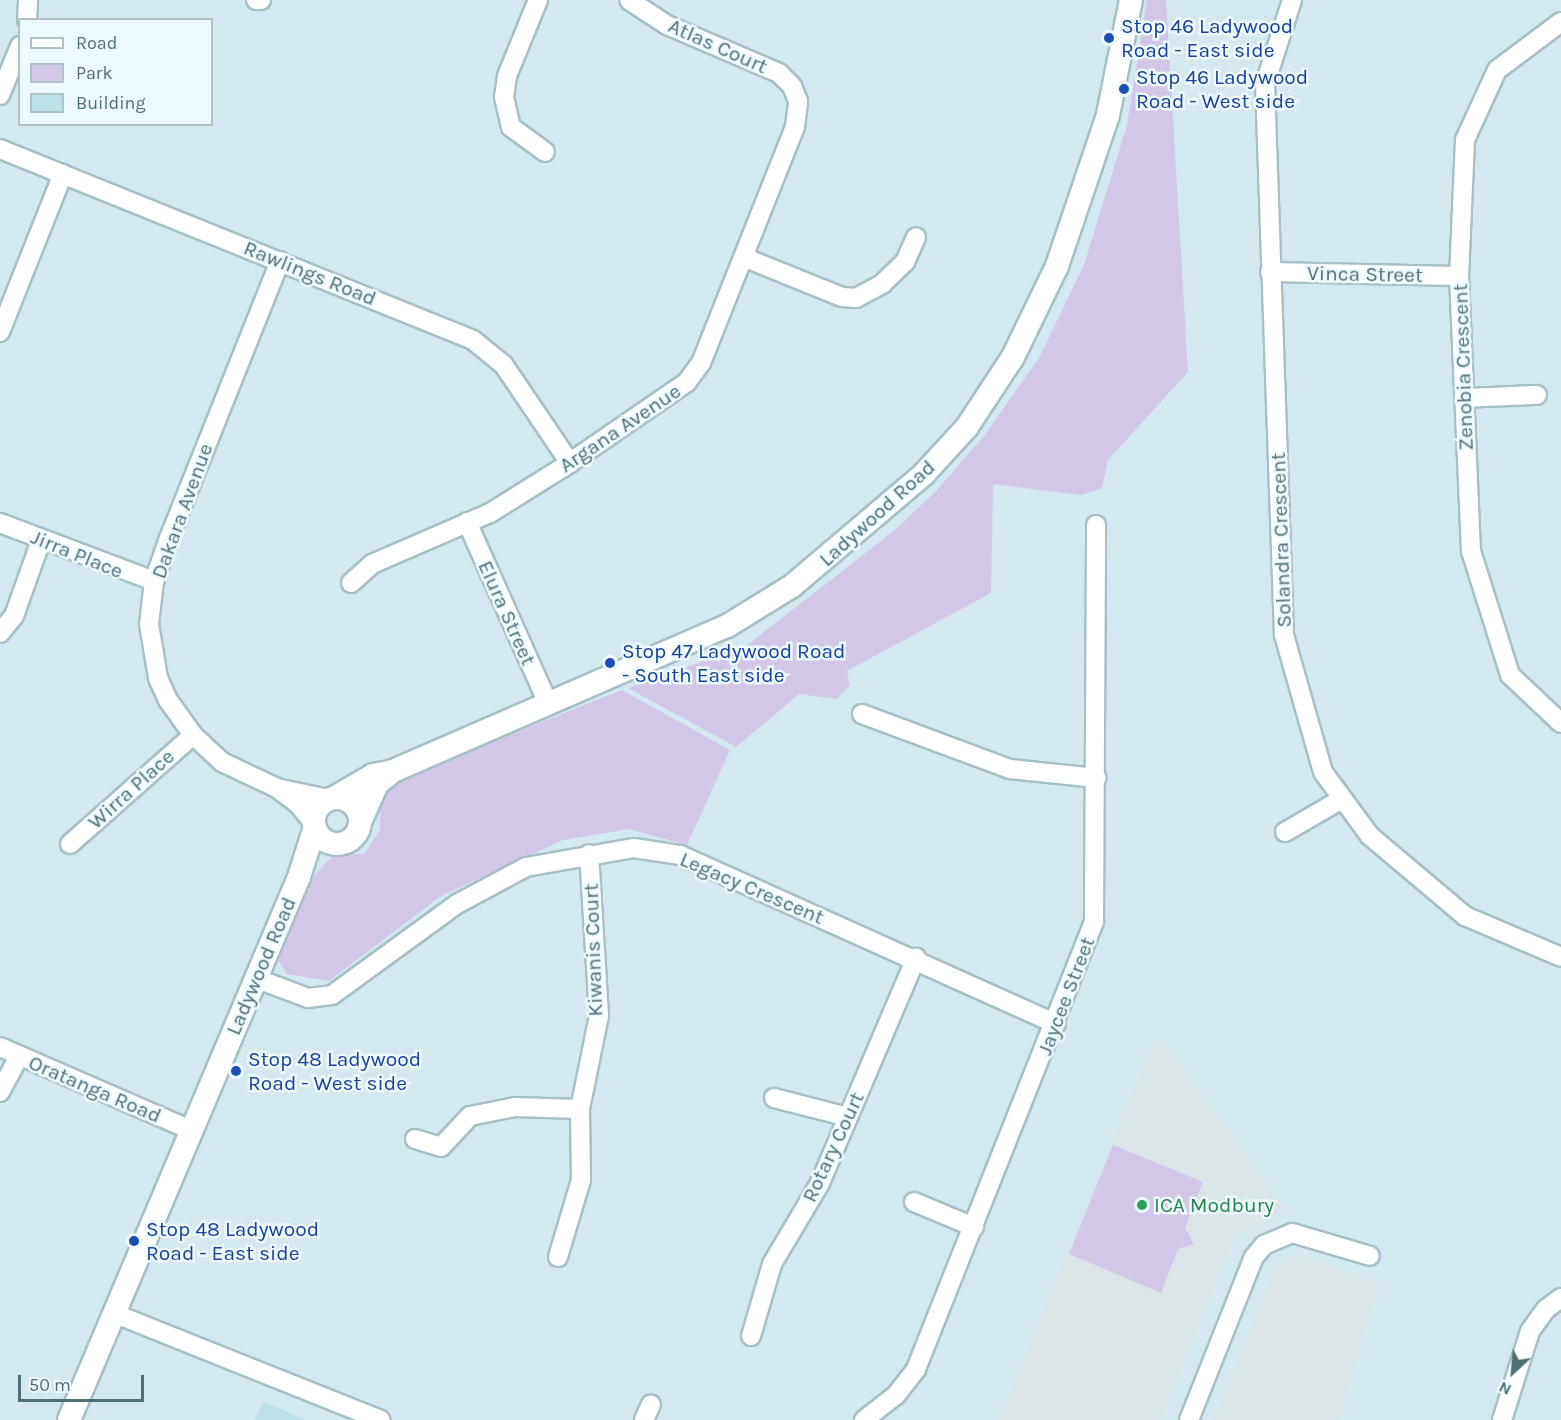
<!DOCTYPE html>
<style>
body{margin:0}
#map{position:relative;width:1561px;height:1420px;overflow:hidden;background:#e8f5fb;font-family:Karla,sans-serif}
div>[style]{position:absolute}
.residential>*{inset:0;background:#d4e8ef}
.industrial>*{inset:0;background:#dbe5e7}
.green>*{inset:0;background:#d2c7e8}
.building>*{inset:0;background:#bbe2e7}
.roads{filter:drop-shadow(2px 0 #a7c0c5) drop-shadow(-2px 0 #a7c0c5) drop-shadow(0 2px #a7c0c5) drop-shadow(0 -2px #a7c0c5)}
.minor>*{height:18px;margin:-9px;padding:0 9px;transform-origin:9px;border-radius:9px;background:#fff}
.tertiary>*{height:22px;margin:-11px;padding:0 11px;transform-origin:11px;border-radius:11px;background:#fff}
.tertiary>.ring{margin:-11px;padding:0;box-sizing:content-box;background:none;border:22px solid #fff;border-radius:50%}
.dots>*{width:16px;height:16px;translate:-50% -50%;box-sizing:border-box;border:3px solid #eef9fe;border-radius:50%}
span{translate:-50% -50%;white-space:nowrap;text-align:center;line-height:1.15;-webkit-text-stroke:5px #eef9fe;paint-order:stroke}
.transit-label{font-size:21px;color:#164399}
.left{translate:0 -50%;text-align:left}
.street-label{font-size:21px;color:#4e7073}
.leisure-label{font-size:21px;color:#27864d}
.legend{position:absolute;left:18px;top:18px;width:195px;height:108px;box-sizing:border-box;background:#eef9fe;border:2px solid #aec2c6;margin:0;padding:8px 10px;list-style:none;font-size:18px;color:#4e7073}
.legend li{display:flex;align-items:center;gap:12px;height:30px}
.legend b{width:30px;border:2px solid #aec2c6}
.north{position:absolute;left:1483px;top:1342px;width:60px;height:60px;-webkit-text-stroke:4px #eef9fe;paint-order:stroke;rotate:206deg;font-size:16px;font-weight:700;line-height:24px;text-align:center;color:#4e7073}
.north::after{content:'';display:block;margin:auto;width:21px;height:27px;background:#4e7073;clip-path:polygon(50% 0,100% 100%,50% 72%,0 100%)}
.scale{position:absolute;left:18px;top:1375px;width:126px;height:27px;box-sizing:border-box;border:3px solid #4e7073;border-top:0;padding-left:8px;font-size:18px;line-height:21px;white-space:nowrap;color:#4e7073;-webkit-text-stroke:4px #eef9fe;paint-order:stroke}
</style>
<div id="map">
<div class="residential">
<div style="clip-path:polygon(evenodd,0 0,1561px 0,1561px 1420px,0 1420px,0 0,20px 20px,212px 20px,212px 124px,20px 124px,20px 20px)"></div>
</div>
<div class="industrial">
<div style="clip-path:polygon(1164px 1042px,1285px 1209px,1234px 1238px,1161px 1420px,999px 1420px,1147px 1056px)"></div>
<div style="clip-path:polygon(1299px 1253px,1379px 1284px,1339px 1420px,1213px 1420px,1275px 1267px)"></div>
</div>
<div class="green">
<div style="clip-path:polygon(1147px 0,1166px 0,1188px 372px,1108px 460px,1102px 488px,1081px 495px,993px 484px,991px 593px,847px 671px,850px 685px,837px 699px,799px 694px,736px 747px,628px 688px,746px 646px,895px 530px,937px 490px,984px 436px,1039px 358px,1084px 265px,1127px 125px)"></div>
<div style="clip-path:polygon(622px 690px,730px 750px,687px 845px,629px 829px,563px 840px,441px 896px,329px 981px,287px 974px,278px 960px,312px 878px,334px 854px,364px 854px,380px 830px,380px 799px,407px 776px)"></div>
<div style="clip-path:polygon(1113px 1145px,1203px 1182px,1185px 1228px,1194px 1244px,1178px 1249px,1161px 1293px,1069px 1254px)"></div>
</div>
<div class="building">
<div style="clip-path:polygon(263px 1401px,304px 1419px,304px 1420px,255px 1420px)"></div>
</div>
<div class="roads">
<div class="minor">
<div style="left:256px;top:0;width:5px"></div>
<div style="left:538px;top:0;width:82px;rotate:112.2deg"></div>
<div style="left:507px;top:76px;width:21px;rotate:98deg"></div>
<div style="left:504px;top:97px;width:31px;rotate:77deg"></div>
<div style="left:511px;top:127px;width:42px;rotate:36.3deg"></div>
<div style="left:1292px;top:0;width:88px;rotate:107.8deg"></div>
<div style="left:1265px;top:84px;width:551px;rotate:88.03deg"></div>
<div style="left:1284px;top:635px;width:142px;rotate:74.1deg"></div>
<div style="left:1323px;top:772px;width:79px;rotate:53.7deg"></div>
<div style="left:1370px;top:836px;width:124px;rotate:40.1deg"></div>
<div style="left:1465px;top:916px;width:104px;rotate:23.1deg"></div>
<div style="left:27px;top:20px;width:20px;rotate:-87deg"></div>
<div style="left:1561px;top:22px;width:80px;rotate:143.1deg"></div>
<div style="left:1497px;top:70px;width:77px;rotate:114.6deg"></div>
<div style="left:1465px;top:140px;width:136px;rotate:92.5deg"></div>
<div style="left:1459px;top:276px;width:275px;rotate:87.5deg"></div>
<div style="left:1471px;top:551px;width:130px;rotate:72.5deg"></div>
<div style="left:1510px;top:675px;width:70px;rotate:43.3deg"></div>
<div style="left:0;top:95px;width:53px;rotate:-67.8deg"></div>
<div style="left:0;top:149px;width:510px;rotate:21.99deg"></div>
<div style="left:473px;top:340px;width:38px;rotate:39deg"></div>
<div style="left:503px;top:364px;width:120px;rotate:55.9deg"></div>
<div style="left:743px;top:257px;width:107px;rotate:22deg"></div>
<div style="left:842px;top:297px;width:14px;rotate:4deg"></div>
<div style="left:856px;top:298px;width:30px;rotate:-28deg"></div>
<div style="left:882px;top:284px;width:32px;rotate:-44deg"></div>
<div style="left:905px;top:262px;width:27px;rotate:-66deg"></div>
<div style="left:280px;top:261px;width:298px;rotate:111.8deg"></div>
<div style="left:169px;top:538px;width:46px;rotate:109.2deg"></div>
<div style="left:154px;top:581px;width:43px;rotate:96.6deg"></div>
<div style="left:149px;top:624px;width:55px;rotate:80.5deg"></div>
<div style="left:158px;top:678px;width:24px;rotate:66deg"></div>
<div style="left:168px;top:700px;width:43px;rotate:54.5deg"></div>
<div style="left:193px;top:735px;width:40px;rotate:43deg"></div>
<div style="left:222px;top:762px;width:61px;rotate:25.3deg"></div>
<div style="left:277px;top:788px;width:25px;rotate:37deg"></div>
<div style="left:297px;top:803px;width:26px;rotate:50deg"></div>
<div style="left:1270px;top:272px;width:189px;rotate:1.2deg"></div>
<div style="left:0;top:332px;width:170px;rotate:-68.3deg"></div>
<div style="left:1464px;top:398px;width:73px;rotate:-2.4deg"></div>
<div style="left:467px;top:522px;width:198px;rotate:65.9deg"></div>
<div style="left:0;top:523px;width:165px;rotate:20.6deg"></div>
<div style="left:351px;top:583px;width:28px;rotate:-42deg"></div>
<div style="left:372px;top:564px;width:129px;rotate:-23.4deg"></div>
<div style="left:490px;top:513px;width:85px;rotate:-32deg"></div>
<div style="left:562px;top:468px;width:152px;rotate:-34.5deg"></div>
<div style="left:687px;top:382px;width:24px;rotate:-54deg"></div>
<div style="left:701px;top:363px;width:254px;rotate:-68.3deg"></div>
<div style="left:795px;top:127px;width:26px;rotate:-83deg"></div>
<div style="left:798px;top:101px;width:16px;rotate:-112deg"></div>
<div style="left:792px;top:86px;width:18px;rotate:-135deg"></div>
<div style="left:779px;top:73px;width:122px;rotate:-156.8deg"></div>
<div style="left:667px;top:25px;width:45px;rotate:-146.7deg"></div>
<div style="left:0;top:633px;width:22px;rotate:-51deg"></div>
<div style="left:14px;top:616px;width:81px;rotate:-70.4deg"></div>
<div style="left:862px;top:714px;width:158px;rotate:20.4deg"></div>
<div style="left:1010px;top:769px;width:87px;rotate:5.9deg"></div>
<div style="left:281px;top:789px;width:49px;rotate:11.8deg"></div>
<div style="left:1285px;top:832px;width:66px;rotate:-30.1deg"></div>
<div style="left:70px;top:844px;width:164px;rotate:-41.5deg"></div>
<div style="left:255px;top:978px;width:57px;rotate:20.7deg"></div>
<div style="left:308px;top:998px;width:24px;rotate:-7deg"></div>
<div style="left:332px;top:995px;width:155px;rotate:-36.1deg"></div>
<div style="left:457px;top:904px;width:78px;rotate:-28.2deg"></div>
<div style="left:526px;top:867px;width:110px;rotate:-10deg"></div>
<div style="left:634px;top:848px;width:47px;rotate:8.7deg"></div>
<div style="left:680px;top:855px;width:412px;rotate:24.2deg"></div>
<div style="left:0;top:1047px;width:208px;rotate:23.5deg"></div>
<div style="left:0;top:1092px;width:40px;rotate:-62deg"></div>
<div style="left:774px;top:1098px;width:76px;rotate:14.4deg"></div>
<div style="left:415px;top:1139px;width:27px;rotate:17deg"></div>
<div style="left:441px;top:1147px;width:42px;rotate:-46.9deg"></div>
<div style="left:470px;top:1116px;width:46px;rotate:-11.3deg"></div>
<div style="left:515px;top:1107px;width:65px;rotate:1.8deg"></div>
<div style="left:914px;top:1202px;width:65px;rotate:22.6deg"></div>
<div style="left:558px;top:1257px;width:80px;rotate:-73.4deg"></div>
<div style="left:581px;top:1180px;width:71px;rotate:-90.8deg"></div>
<div style="left:580px;top:1109px;width:95px;rotate:-78.5deg"></div>
<div style="left:599px;top:1016px;width:162px;rotate:-93.5deg"></div>
<div style="left:113px;top:1313px;width:288px;rotate:21.8deg"></div>
<div style="left:751px;top:1336px;width:75px;rotate:-73.7deg"></div>
<div style="left:772px;top:1264px;width:94px;rotate:-59.3deg"></div>
<div style="left:820px;top:1183px;width:245px;rotate:-66.9deg"></div>
<div style="left:644px;top:1420px;width:17px;rotate:-66deg"></div>
<div style="left:864px;top:1420px;width:41px;rotate:-38deg"></div>
<div style="left:896px;top:1395px;width:33px;rotate:-52deg"></div>
<div style="left:916px;top:1369px;width:482px;rotate:-68.3deg"></div>
<div style="left:1094px;top:921px;width:396px;rotate:-89.7deg"></div>
<div style="left:1189px;top:1420px;width:175px;rotate:-68.3deg"></div>
<div style="left:1254px;top:1257px;width:16px;rotate:-50deg"></div>
<div style="left:1264px;top:1245px;width:30px;rotate:-23deg"></div>
<div style="left:1292px;top:1233px;width:81px;rotate:16.4deg"></div>
<div style="left:1502px;top:1420px;width:93px;rotate:-72.5deg"></div>
<div style="left:1530px;top:1331px;width:27px;rotate:-54deg"></div>
<div style="left:1546px;top:1309px;width:19px;rotate:-36deg"></div>
</div>
<div class="tertiary">
<div class="ring" style="left:314px;top:798px;width:24px;height:24px"></div>
<div style="left:334px;top:798px;width:45px;rotate:-30.5deg"></div>
<div style="left:373px;top:775px;width:20px;rotate:-11deg"></div>
<div style="left:393px;top:771px;width:364px;rotate:-23.5deg"></div>
<div style="left:727px;top:626px;width:76px;rotate:-31.6deg"></div>
<div style="left:792px;top:586px;width:172px;rotate:-40.3deg"></div>
<div style="left:923px;top:475px;width:65px;rotate:-47.5deg"></div>
<div style="left:967px;top:427px;width:84px;rotate:-56.7deg"></div>
<div style="left:1013px;top:357px;width:101px;rotate:-64.2deg"></div>
<div style="left:1057px;top:266px;width:159px;rotate:-71.3deg"></div>
<div style="left:1108px;top:115px;width:117px;rotate:-78.7deg"></div>
<div style="left:361px;top:820px;width:39px;rotate:-66deg"></div>
<div style="left:377px;top:784px;width:21px;rotate:-39deg"></div>
<div style="left:69px;top:1420px;width:590px;rotate:-67.04deg"></div>
<div style="left:299px;top:877px;width:52px;rotate:-72.3deg"></div>
</div>
</div>
<div class="dots">
<div style="left:1109px;top:38px;background:#1a4fb4"></div>
<div style="left:1124px;top:89px;background:#1a4fb4"></div>
<div style="left:610px;top:663px;background:#1a4fb4"></div>
<div style="left:236px;top:1071px;background:#1a4fb4"></div>
<div style="left:1142px;top:1205px;background:#2e9e5b"></div>
<div style="left:134px;top:1241px;background:#1a4fb4"></div>
</div>
<div class="transit-label">
<span class="left" style="left:1121px;top:38px">Stop 46 Ladywood<br>Road - East side</span>
<span class="left" style="left:1136px;top:89px">Stop 46 Ladywood<br>Road - West side</span>
<span class="left" style="left:622px;top:663px">Stop 47 Ladywood Road<br>- South East side</span>
<span class="left" style="left:248px;top:1071px">Stop 48 Ladywood<br>Road - West side</span>
<span class="left" style="left:146px;top:1241px">Stop 48 Ladywood<br>Road - East side</span>
</div>
<div class="street-label">
<span style="left:718px;top:46px;rotate:24deg">Atlas Court</span>
<span style="left:310px;top:273px;rotate:22deg">Rawlings Road</span>
<span style="left:1365px;top:274px;rotate:1deg">Vinca Street</span>
<span style="left:1463px;top:367px;rotate:-92deg">Zenobia Crescent</span>
<span style="left:620px;top:428px;rotate:-34deg">Argana Avenue</span>
<span style="left:182px;top:511px;rotate:-70deg">Dakara Avenue</span>
<span style="left:877px;top:513px;rotate:-42deg">Ladywood Road</span>
<span style="left:1281px;top:540px;rotate:-92deg">Solandra Crescent</span>
<span style="left:77px;top:554px;rotate:22deg">Jirra Place</span>
<span style="left:507px;top:613px;rotate:66deg">Elura Street</span>
<span style="left:131px;top:789px;rotate:-42deg">Wirra Place</span>
<span style="left:752px;top:888px;rotate:23deg">Legacy Crescent</span>
<span style="left:593px;top:950px;rotate:-92deg">Kiwanis Court</span>
<span style="left:261px;top:966px;rotate:-67deg">Ladywood Road</span>
<span style="left:1066px;top:996px;rotate:-69deg">Jaycee Street</span>
<span style="left:95px;top:1089px;rotate:23deg">Oratanga Road</span>
<span style="left:833px;top:1147px;rotate:-65deg">Rotary Court</span>
</div>
<div class="leisure-label">
<span class="left" style="left:1154px;top:1205px">ICA Modbury</span>
</div>
<ul class="legend">
<li><b style="height:8px;background:#fff"></b>Road</li>
<li><b style="height:16px;background:#d2c7e8"></b>Park</li>
<li><b style="height:16px;background:#bbe2e7"></b>Building</li>
</ul>
<div class="north">N</div>
<div class="scale">50 m</div>
</div>
